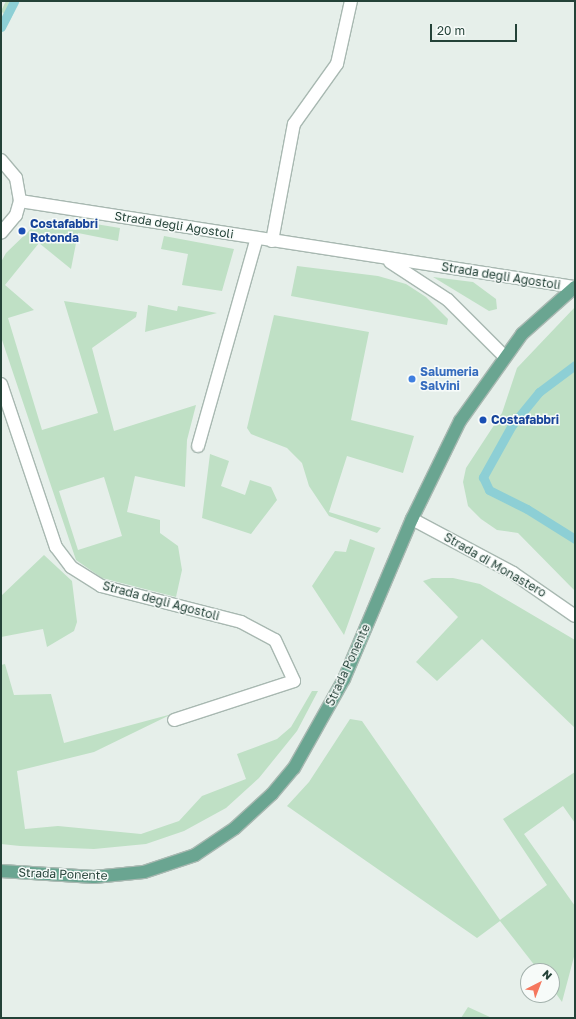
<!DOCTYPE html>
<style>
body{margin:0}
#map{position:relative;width:576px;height:1019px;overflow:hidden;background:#e6efea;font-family:"Golos Text",sans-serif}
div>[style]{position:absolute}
.green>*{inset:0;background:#bfe0c5}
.stream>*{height:9px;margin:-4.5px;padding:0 4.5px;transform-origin:4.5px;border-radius:4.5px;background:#8dcfd5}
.roads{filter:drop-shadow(1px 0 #a8b8b1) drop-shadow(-1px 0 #a8b8b1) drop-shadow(0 1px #a8b8b1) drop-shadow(0 -1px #a8b8b1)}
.lane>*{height:12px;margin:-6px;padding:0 6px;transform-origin:6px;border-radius:6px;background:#fff}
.street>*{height:12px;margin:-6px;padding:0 6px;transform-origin:6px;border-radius:6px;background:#fff}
.secondary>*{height:12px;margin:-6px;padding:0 6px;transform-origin:6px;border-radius:6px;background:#fff}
.primary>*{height:12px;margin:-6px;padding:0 6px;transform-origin:6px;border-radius:6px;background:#6aa591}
.dots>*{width:11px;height:11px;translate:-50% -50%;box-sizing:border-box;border:2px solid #f7fbf9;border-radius:50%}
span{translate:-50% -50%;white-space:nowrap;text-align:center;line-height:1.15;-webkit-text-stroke:3px #f7fbf9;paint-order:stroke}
.transit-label{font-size:12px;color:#164399;font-weight:700}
.left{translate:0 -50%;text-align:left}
.street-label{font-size:12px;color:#244238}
.shop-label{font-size:12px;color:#366cbe;font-weight:700}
.frame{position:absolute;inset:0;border:2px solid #244238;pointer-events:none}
.north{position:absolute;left:520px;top:963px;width:40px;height:40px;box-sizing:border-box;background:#f7fbf9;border:1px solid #a3b1ac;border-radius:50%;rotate:42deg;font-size:11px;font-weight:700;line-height:16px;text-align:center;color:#244238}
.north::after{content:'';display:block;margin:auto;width:14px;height:18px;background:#f5775e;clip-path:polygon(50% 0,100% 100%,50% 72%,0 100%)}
.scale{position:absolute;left:430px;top:24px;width:87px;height:18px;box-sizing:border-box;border:2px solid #244238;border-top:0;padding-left:5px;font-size:12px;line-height:14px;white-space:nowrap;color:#244238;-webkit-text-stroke:3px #f7fbf9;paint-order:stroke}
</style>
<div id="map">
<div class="green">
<div style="clip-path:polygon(6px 1px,19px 1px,10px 20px,1px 11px)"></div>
<div style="clip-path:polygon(evenodd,71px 220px,120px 228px,118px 241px,78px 233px,71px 269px,39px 243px,5px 285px,34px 310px,8px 318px,42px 430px,98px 413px,64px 301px,137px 312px,136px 317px,92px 348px,114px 431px,196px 405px,187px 440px,185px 487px,135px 476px,127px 512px,160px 520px,160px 533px,178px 546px,182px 570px,176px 597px,102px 578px,76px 560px,1px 337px,1px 262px,6px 253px,34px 226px,71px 220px,104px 477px,122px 536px,78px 550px,59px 491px,104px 477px)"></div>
<div style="clip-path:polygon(164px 236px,234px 249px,222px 291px,182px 285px,188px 254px,161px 249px)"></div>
<div style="clip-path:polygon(297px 266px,378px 276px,406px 284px,426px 297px,448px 319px,447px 325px,291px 296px)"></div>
<div style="clip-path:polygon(433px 277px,473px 282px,496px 299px,497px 309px,489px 311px)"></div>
<div style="clip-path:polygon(148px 305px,177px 311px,178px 306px,217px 313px,145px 332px)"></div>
<div style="clip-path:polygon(575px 307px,575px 591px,518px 533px,497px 530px,481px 519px,468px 506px,463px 482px,466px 468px,502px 413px,517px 368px)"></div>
<div style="clip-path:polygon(274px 315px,369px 332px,351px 420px,414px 436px,403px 473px,347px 456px,329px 512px,381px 528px,377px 533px,329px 516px,309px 486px,302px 463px,287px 448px,251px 434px,247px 428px)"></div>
<div style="clip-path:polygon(210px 454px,229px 461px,221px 486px,245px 495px,250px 480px,271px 487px,277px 500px,251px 534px,202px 518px)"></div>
<div style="clip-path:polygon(350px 539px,375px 548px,344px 635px,312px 586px,335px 551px,346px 552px)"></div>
<div style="clip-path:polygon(44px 555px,72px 581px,77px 622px,74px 631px,47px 647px,43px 629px,1px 637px,1px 596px)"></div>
<div style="clip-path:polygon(432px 578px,453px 578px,480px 584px,575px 640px,575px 728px,482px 639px,437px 681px,416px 662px,458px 617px,423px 581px)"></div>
<div style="clip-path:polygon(5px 664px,14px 695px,51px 694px,64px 743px,172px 714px,94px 752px,17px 771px,25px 829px,58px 826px,141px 834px,179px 821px,202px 796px,246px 779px,237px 754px,277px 739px,291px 727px,312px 691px,318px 691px,297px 731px,259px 778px,226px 808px,184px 831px,146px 844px,94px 849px,20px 846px,1px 844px,1px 665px)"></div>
<div style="clip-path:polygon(350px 719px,362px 721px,500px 920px,547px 885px,503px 819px,575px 772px,575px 823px,563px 806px,524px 834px,575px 906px,575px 953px,562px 1002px,552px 988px,552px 971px,539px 971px,500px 921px,477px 938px,287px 806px,309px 782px)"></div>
<div style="clip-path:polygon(468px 1007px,492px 1018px,461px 1018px)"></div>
</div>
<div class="stream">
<div style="left:1px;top:27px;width:29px;rotate:-63deg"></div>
<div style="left:575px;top:365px;width:45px;rotate:143.1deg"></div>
<div style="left:539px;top:392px;width:43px;rotate:129.3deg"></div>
<div style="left:512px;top:425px;width:60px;rotate:119.1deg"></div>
<div style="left:483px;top:477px;width:14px;rotate:65deg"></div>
<div style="left:489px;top:490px;width:42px;rotate:26.6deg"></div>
<div style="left:527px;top:509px;width:57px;rotate:32deg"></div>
</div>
<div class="roads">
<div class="lane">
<div style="left:272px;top:241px;width:119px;rotate:-79.4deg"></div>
<div style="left:294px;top:124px;width:74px;rotate:-54.4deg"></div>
<div style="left:337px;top:64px;width:65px;rotate:-77.5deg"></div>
<div style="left:198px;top:446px;width:216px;rotate:-74.2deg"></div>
</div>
<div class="street">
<div style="left:1px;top:384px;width:172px;rotate:71.4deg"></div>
<div style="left:56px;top:547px;width:25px;rotate:53deg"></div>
<div style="left:71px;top:567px;width:36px;rotate:32deg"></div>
<div style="left:101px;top:586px;width:145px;rotate:14.4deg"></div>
<div style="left:241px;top:622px;width:38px;rotate:28deg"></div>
<div style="left:275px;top:640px;width:45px;rotate:65.1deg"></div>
<div style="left:294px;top:681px;width:126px;rotate:162deg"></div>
</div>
<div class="secondary">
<div style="left:1px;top:160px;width:23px;rotate:50deg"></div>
<div style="left:16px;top:178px;width:23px;rotate:80deg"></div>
<div style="left:20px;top:201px;width:15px;rotate:106deg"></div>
<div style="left:16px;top:215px;width:23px;rotate:130deg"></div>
<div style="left:20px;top:201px;width:562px;rotate:8.81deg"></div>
<div style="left:390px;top:262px;width:69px;rotate:33.2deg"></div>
<div style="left:448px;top:300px;width:79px;rotate:45deg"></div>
<div style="left:412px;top:519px;width:115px;rotate:28.1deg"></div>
<div style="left:513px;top:573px;width:75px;rotate:34.7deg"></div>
</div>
<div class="primary">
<div style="left:1px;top:871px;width:93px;rotate:3.7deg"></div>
<div style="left:94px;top:877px;width:50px;rotate:-5.7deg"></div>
<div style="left:144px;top:872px;width:54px;rotate:-18.4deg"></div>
<div style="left:195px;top:855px;width:48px;rotate:-34deg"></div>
<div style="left:235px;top:828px;width:50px;rotate:-42.6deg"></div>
<div style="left:272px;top:794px;width:34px;rotate:-50deg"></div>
<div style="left:294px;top:768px;width:102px;rotate:-60.7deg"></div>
<div style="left:344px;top:679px;width:174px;rotate:-67deg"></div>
<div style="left:412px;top:519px;width:109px;rotate:-63.9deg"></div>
<div style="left:460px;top:421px;width:107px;rotate:-54.5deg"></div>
<div style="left:522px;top:334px;width:71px;rotate:-41.6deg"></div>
</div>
</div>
<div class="dots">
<div style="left:22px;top:231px;background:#1a4fb4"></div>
<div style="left:412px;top:379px;background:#3f7fe0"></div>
<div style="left:483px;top:420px;background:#1a4fb4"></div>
</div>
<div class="transit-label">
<span class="left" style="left:30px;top:231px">Costafabbri<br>Rotonda</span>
<span class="left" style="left:491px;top:420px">Costafabbri</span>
</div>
<div class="street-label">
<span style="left:174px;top:225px;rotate:9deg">Strada degli Agostoli</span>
<span style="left:501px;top:276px;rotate:9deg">Strada degli Agostoli</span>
<span style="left:495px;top:565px;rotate:30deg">Strada di Monastero</span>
<span style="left:161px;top:601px;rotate:15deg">Strada degli Agostoli</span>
<span style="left:348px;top:665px;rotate:-65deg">Strada Ponente</span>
<span style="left:63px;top:874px;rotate:2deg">Strada Ponente</span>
</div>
<div class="shop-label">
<span class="left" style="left:420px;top:379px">Salumeria<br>Salvini</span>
</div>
<div class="frame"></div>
<div class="north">N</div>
<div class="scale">20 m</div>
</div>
